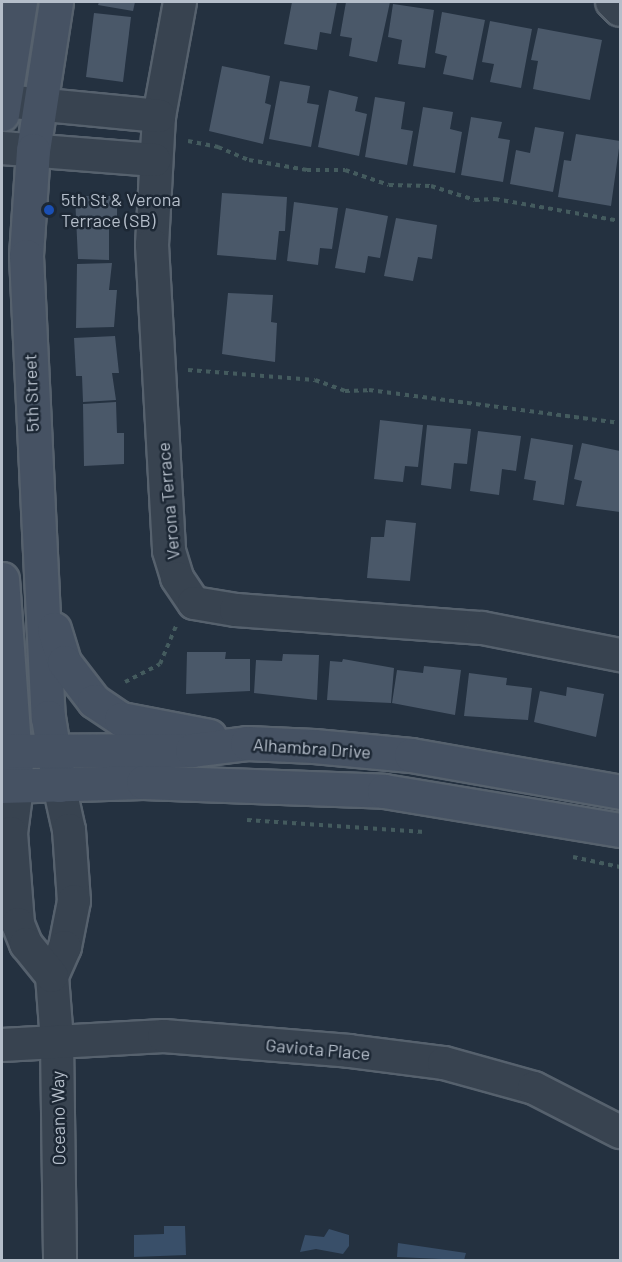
<!DOCTYPE html>
<style>
body{margin:0}
#map{position:relative;width:622px;height:1262px;overflow:hidden;background:#243140;font-family:Barlow,sans-serif}
div>[style]{position:absolute}
.water>*{inset:0;background:#394f69}
.building>*{inset:0;background:#4a5869}
.path>*{height:4px;margin-top:-2px;transform-origin:0;background:repeating-linear-gradient(90deg,#445b5e 0 4.5px,transparent 0 9px)}
.roads{filter:drop-shadow(2px 0 #56616d) drop-shadow(-2px 0 #56616d) drop-shadow(0 2px #56616d) drop-shadow(0 -2px #56616d)}
.street>*{height:32px;margin:-16px;padding:0 16px;transform-origin:16px;border-radius:16px;background:#384350}
.secondary>*{height:33px;margin:-16.5px;padding:0 16.5px;transform-origin:16.5px;border-radius:16.5px;background:#465263}
.dots>*{width:16px;height:16px;translate:-50% -50%;box-sizing:border-box;border:3px solid #1d2835;border-radius:50%}
span{translate:-50% -50%;white-space:nowrap;text-align:center;line-height:1.15;-webkit-text-stroke:5px #1d2835;paint-order:stroke}
.poi-label{font-size:18px;color:#b5beca}
.left{translate:0 -50%;text-align:left}
.street-label{font-size:18px;color:#b5beca}
.frame{position:absolute;inset:0;border:3px solid #b5beca;pointer-events:none}
</style>
<div id="map">
<div class="water">
<div style="clip-path:polygon(164px 1226px,185px 1226px,186px 1255px,134px 1257px,134px 1235px,164px 1234px)"></div>
<div style="clip-path:polygon(329px 1229px,349px 1235px,349px 1246px,343px 1254px,316px 1249px,300px 1252px,305px 1235px,324px 1237px)"></div>
<div style="clip-path:polygon(398px 1243px,466px 1253px,464px 1260px,397px 1257px)"></div>
</div>
<div class="building">
<div style="clip-path:polygon(99px 2px,135px 2px,133px 11px,98px 5px)"></div>
<div style="clip-path:polygon(292px 2px,337px 2px,331px 34px,320px 32px,317px 50px,284px 44px)"></div>
<div style="clip-path:polygon(346px 2px,390px 2px,377px 62px,349px 56px,352px 38px,340px 36px)"></div>
<div style="clip-path:polygon(393px 4px,434px 10px,425px 68px,398px 64px,402px 40px,388px 37px)"></div>
<div style="clip-path:polygon(442px 12px,485px 20px,473px 80px,443px 74px,447px 56px,435px 53px)"></div>
<div style="clip-path:polygon(94px 13px,131px 17px,123px 82px,86px 77px)"></div>
<div style="clip-path:polygon(490px 21px,532px 29px,521px 88px,490px 82px,494px 64px,482px 62px)"></div>
<div style="clip-path:polygon(538px 28px,602px 40px,590px 100px,533px 89px,538px 61px,531px 60px)"></div>
<div style="clip-path:polygon(222px 66px,270px 76px,265px 103px,271px 105px,263px 144px,209px 131px)"></div>
<div style="clip-path:polygon(280px 81px,310px 86px,307px 103px,319px 105px,311px 147px,269px 139px)"></div>
<div style="clip-path:polygon(329px 90px,358px 97px,355px 111px,367px 114px,359px 156px,318px 147px)"></div>
<div style="clip-path:polygon(375px 97px,405px 102px,401px 129px,413px 131px,407px 165px,365px 157px)"></div>
<div style="clip-path:polygon(423px 107px,453px 112px,450px 129px,462px 132px,455px 173px,413px 166px)"></div>
<div style="clip-path:polygon(471px 117px,502px 122px,498px 138px,510px 140px,503px 182px,461px 175px)"></div>
<div style="clip-path:polygon(535px 127px,564px 132px,553px 192px,510px 184px,516px 150px,530px 153px)"></div>
<div style="clip-path:polygon(576px 134px,620px 141px,611px 206px,558px 197px,564px 160px,571px 161px)"></div>
<div style="clip-path:polygon(222px 193px,287px 197px,285px 231px,279px 231px,276px 260px,217px 255px)"></div>
<div style="clip-path:polygon(75px 196px,117px 196px,117px 227px,109px 228px,109px 260px,78px 259px)"></div>
<div style="clip-path:polygon(294px 202px,338px 208px,332px 249px,320px 248px,318px 265px,287px 261px)"></div>
<div style="clip-path:polygon(346px 208px,388px 216px,380px 258px,368px 256px,365px 273px,335px 268px)"></div>
<div style="clip-path:polygon(396px 218px,437px 225px,432px 259px,418px 257px,413px 281px,384px 276px)"></div>
<div style="clip-path:polygon(112px 263px,109px 290px,117px 290px,114px 327px,76px 328px,77px 264px)"></div>
<div style="clip-path:polygon(228px 293px,273px 295px,271px 322px,277px 323px,275px 362px,222px 354px)"></div>
<div style="clip-path:polygon(115px 336px,119px 373px,112px 373px,116px 400px,83px 402px,82px 376px,76px 376px,74px 338px)"></div>
<div style="clip-path:polygon(116px 402px,117px 433px,124px 433px,124px 464px,84px 466px,83px 404px)"></div>
<div style="clip-path:polygon(380px 420px,423px 425px,418px 467px,405px 466px,403px 482px,374px 479px)"></div>
<div style="clip-path:polygon(427px 425px,471px 429px,467px 464px,454px 463px,451px 489px,421px 485px)"></div>
<div style="clip-path:polygon(478px 431px,521px 436px,516px 471px,502px 469px,499px 495px,470px 491px)"></div>
<div style="clip-path:polygon(531px 438px,573px 445px,564px 505px,533px 500px,536px 481px,524px 479px)"></div>
<div style="clip-path:polygon(582px 443px,620px 451px,620px 512px,576px 506px,582px 481px,574px 479px)"></div>
<div style="clip-path:polygon(386px 520px,416px 523px,410px 581px,367px 578px,371px 537px,384px 537px)"></div>
<div style="clip-path:polygon(187px 652px,226px 652px,225px 659px,250px 659px,250px 691px,186px 694px)"></div>
<div style="clip-path:polygon(283px 654px,319px 655px,317px 700px,254px 693px,256px 660px,282px 661px)"></div>
<div style="clip-path:polygon(343px 659px,394px 668px,391px 703px,327px 700px,330px 661px,342px 662px)"></div>
<div style="clip-path:polygon(424px 666px,461px 670px,455px 715px,392px 703px,397px 670px,423px 673px)"></div>
<div style="clip-path:polygon(469px 673px,507px 678px,506px 685px,532px 688px,528px 720px,464px 716px)"></div>
<div style="clip-path:polygon(567px 687px,604px 694px,596px 737px,534px 722px,540px 691px,566px 696px)"></div>
</div>
<div class="path">
<div style="left:188px;top:141px;width:31px;rotate:11deg"></div>
<div style="left:218px;top:147px;width:34px;rotate:23deg"></div>
<div style="left:249px;top:160px;width:59px;rotate:9.8deg"></div>
<div style="left:307px;top:170px;width:38px"></div>
<div style="left:345px;top:170px;width:46px;rotate:18.8deg"></div>
<div style="left:389px;top:185px;width:42px;rotate:1.4deg"></div>
<div style="left:431px;top:186px;width:46px;rotate:17.7deg"></div>
<div style="left:475px;top:200px;width:20px;rotate:-3deg"></div>
<div style="left:495px;top:199px;width:127px;rotate:10deg"></div>
<div style="left:188px;top:370px;width:127px;rotate:4.5deg"></div>
<div style="left:315px;top:380px;width:32px;rotate:20deg"></div>
<div style="left:345px;top:391px;width:24px;rotate:-2deg"></div>
<div style="left:369px;top:390px;width:253px;rotate:7.5deg"></div>
<div style="left:125px;top:682px;width:39px;rotate:-27deg"></div>
<div style="left:160px;top:664px;width:41px;rotate:-67.2deg"></div>
<div style="left:247px;top:820px;width:178px;rotate:3.9deg"></div>
<div style="left:573px;top:857px;width:48px;rotate:12deg"></div>
</div>
<div class="roads">
<div class="street">
<div style="left:180px;top:2px;width:116px;rotate:100.4deg"></div>
<div style="left:159px;top:116px;width:129px;rotate:93.1deg"></div>
<div style="left:152px;top:245px;width:306px;rotate:86.8deg"></div>
<div style="left:169px;top:551px;width:28px;rotate:73deg"></div>
<div style="left:177px;top:578px;width:30px;rotate:56deg"></div>
<div style="left:194px;top:603px;width:43px;rotate:9.5deg"></div>
<div style="left:236px;top:610px;width:247px;rotate:4.2deg"></div>
<div style="left:482px;top:628px;width:141px;rotate:11.1deg"></div>
<div style="left:612px;top:2px;width:11px;rotate:45deg"></div>
<div style="left:4px;top:101px;width:156px;rotate:5.5deg"></div>
<div style="left:2px;top:148px;width:153px;rotate:4.5deg"></div>
<div style="left:59px;top:785px;width:46px;rotate:77.5deg"></div>
<div style="left:69px;top:830px;width:71px;rotate:86deg"></div>
<div style="left:74px;top:901px;width:47px;rotate:101.1deg"></div>
<div style="left:65px;top:947px;width:32px;rotate:114deg"></div>
<div style="left:52px;top:976px;width:65px;rotate:85.6deg"></div>
<div style="left:57px;top:1041px;width:219px;rotate:89.2deg"></div>
<div style="left:17px;top:787px;width:46px;rotate:97.4deg"></div>
<div style="left:11px;top:833px;width:91px;rotate:85.6deg"></div>
<div style="left:18px;top:924px;width:22px;rotate:68deg"></div>
<div style="left:26px;top:944px;width:41px;rotate:50.9deg"></div>
<div style="left:2px;top:1045px;width:162px;rotate:-3.2deg"></div>
<div style="left:164px;top:1036px;width:186px;rotate:4.6deg"></div>
<div style="left:349px;top:1051px;width:96px;rotate:7.2deg"></div>
<div style="left:444px;top:1063px;width:93px;rotate:15.5deg"></div>
<div style="left:534px;top:1088px;width:97px;rotate:27.1deg"></div>
</div>
<div class="secondary">
<div style="left:56px;top:2px;width:150px;rotate:98.8deg"></div>
<div style="left:33px;top:150px;width:106px;rotate:93.8deg"></div>
<div style="left:26px;top:256px;width:462px;rotate:87.3deg"></div>
<div style="left:48px;top:717px;width:69px;rotate:80.8deg"></div>
<div style="left:2px;top:114px;width:113px;rotate:-80.9deg"></div>
<div style="left:2px;top:579px;width:195px;rotate:85.9deg"></div>
<div style="left:54px;top:629px;width:34px;rotate:73deg"></div>
<div style="left:64px;top:662px;width:49px;rotate:52.4deg"></div>
<div style="left:94px;top:701px;width:32px;rotate:34deg"></div>
<div style="left:121px;top:719px;width:90px;rotate:10.9deg"></div>
<div style="left:2px;top:751px;width:190px;rotate:-0.3deg"></div>
<div style="left:192px;top:750px;width:55px;rotate:-7.3deg"></div>
<div style="left:247px;top:743px;width:67px;rotate:2.6deg"></div>
<div style="left:314px;top:746px;width:97px;rotate:5.3deg"></div>
<div style="left:411px;top:755px;width:212px;rotate:10deg"></div>
<div style="left:2px;top:786px;width:141px;rotate:-1.6deg"></div>
<div style="left:143px;top:782px;width:241px;rotate:2.1deg"></div>
<div style="left:384px;top:791px;width:239px;rotate:9.4deg"></div>
</div>
</div>
<div class="dots">
<div style="left:49px;top:210px;background:#1a4fb4"></div>
</div>
<div class="poi-label">
<span class="left" style="left:61px;top:210px">5th St &amp; Verona<br>Terrace (SB)</span>
</div>
<div class="street-label">
<span style="left:31px;top:393px;rotate:-92deg">5th Street</span>
<span style="left:168px;top:501px;rotate:-95deg">Verona Terrace</span>
<span style="left:312px;top:748px;rotate:4deg">Alhambra Drive</span>
<span style="left:318px;top:1049px;rotate:5deg">Gaviota Place</span>
<span style="left:58px;top:1118px;rotate:-91deg">Oceano Way</span>
</div>
<div class="frame"></div>
</div>
